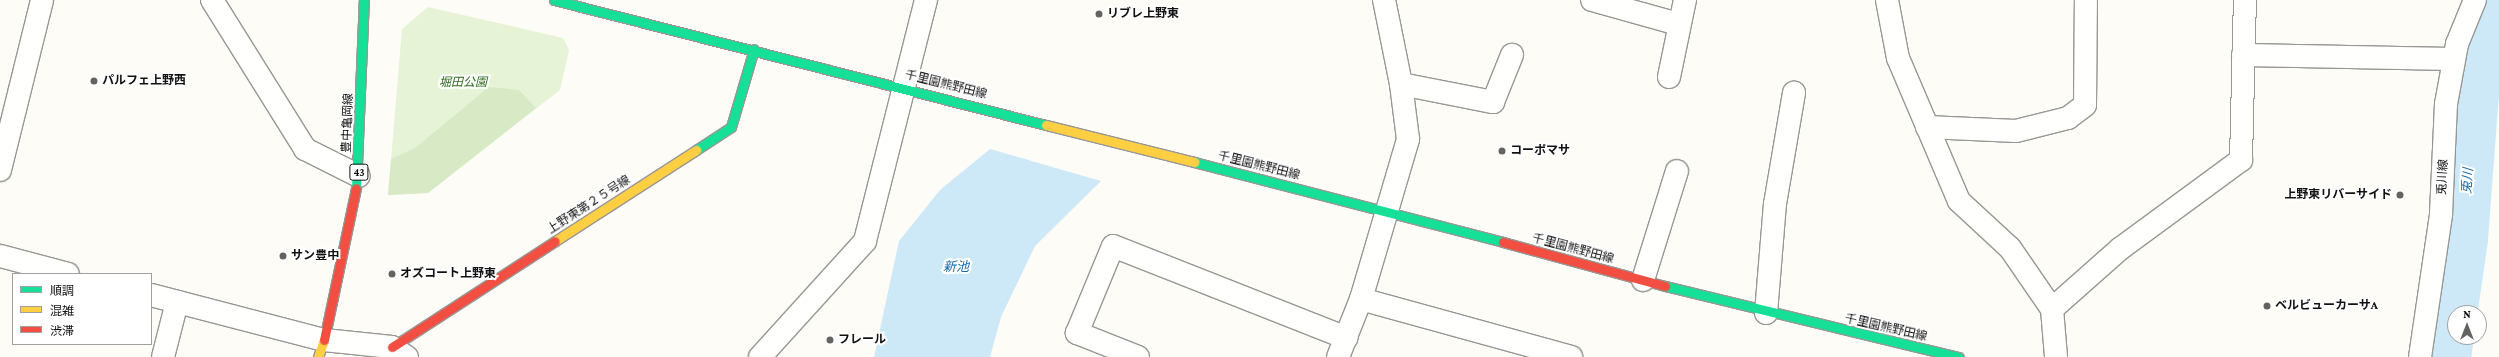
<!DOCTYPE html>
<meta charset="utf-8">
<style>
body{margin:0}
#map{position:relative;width:2499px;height:357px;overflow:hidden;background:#fdfcf7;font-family:"Crimson Pro","Noto Sans JP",serif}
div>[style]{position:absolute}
.green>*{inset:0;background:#e7f3d7}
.forest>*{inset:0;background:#d8eac5}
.water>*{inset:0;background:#cde8f7}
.river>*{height:48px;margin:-24px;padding:0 24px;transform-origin:24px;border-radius:24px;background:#cde8f7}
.roads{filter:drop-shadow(1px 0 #979795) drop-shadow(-1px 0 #979795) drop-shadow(0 1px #979795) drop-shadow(0 -1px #979795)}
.street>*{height:22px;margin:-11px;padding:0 11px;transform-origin:11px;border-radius:11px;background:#fffffe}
.fast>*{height:9px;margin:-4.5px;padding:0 4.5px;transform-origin:4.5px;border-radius:4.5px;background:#16e098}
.slow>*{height:9px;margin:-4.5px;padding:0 4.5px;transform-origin:4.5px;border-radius:4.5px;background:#ffcf43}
.jam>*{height:9px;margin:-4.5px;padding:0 4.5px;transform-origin:4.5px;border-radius:4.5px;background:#f24e42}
.dots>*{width:11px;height:11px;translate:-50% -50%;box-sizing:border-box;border:2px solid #fff;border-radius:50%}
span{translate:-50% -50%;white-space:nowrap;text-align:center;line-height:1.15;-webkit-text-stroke:4px #fff;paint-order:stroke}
.shield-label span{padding:1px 3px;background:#fff;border:1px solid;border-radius:3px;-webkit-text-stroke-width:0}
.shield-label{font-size:11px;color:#111;font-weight:700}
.poi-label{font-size:12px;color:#111;font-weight:700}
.left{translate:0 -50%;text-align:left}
.right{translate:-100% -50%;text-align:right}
.park-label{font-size:12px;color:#2f6b1f;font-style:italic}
.street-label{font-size:12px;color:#111}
.water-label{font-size:13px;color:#1768a6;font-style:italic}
.legend{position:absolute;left:12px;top:273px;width:140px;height:72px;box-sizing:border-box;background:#fff;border:1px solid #a0a0a0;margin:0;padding:5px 7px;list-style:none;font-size:12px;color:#111}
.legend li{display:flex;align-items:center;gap:8px;height:20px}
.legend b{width:20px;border:1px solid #a0a0a0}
.north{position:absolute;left:2447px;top:305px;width:40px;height:40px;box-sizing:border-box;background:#fff;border:1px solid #a0a0a0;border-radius:50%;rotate:0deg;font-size:11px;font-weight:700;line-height:16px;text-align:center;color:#111}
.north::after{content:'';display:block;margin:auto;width:14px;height:18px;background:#646362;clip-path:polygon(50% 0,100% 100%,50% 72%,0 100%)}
</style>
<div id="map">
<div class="green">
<div style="clip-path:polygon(428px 7px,563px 38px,569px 50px,560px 90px,428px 193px,388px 195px,402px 29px)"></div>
</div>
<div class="forest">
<div style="clip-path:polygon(489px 87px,519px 90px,536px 108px,428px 193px,388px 195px,391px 159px,415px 148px)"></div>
</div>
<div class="water">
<div style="clip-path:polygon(990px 149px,1101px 181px,1035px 246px,1001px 317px,990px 357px,874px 357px,899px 241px,940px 190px)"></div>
</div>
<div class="river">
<div style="left:2447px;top:357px;width:119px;rotate:-81.8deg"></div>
<div style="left:2464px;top:239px;width:146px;rotate:-85.7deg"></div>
<div style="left:2475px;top:93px;width:88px;rotate:-74.2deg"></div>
</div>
<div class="roads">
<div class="street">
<div style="left:212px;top:0;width:176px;rotate:58deg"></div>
<div style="left:305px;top:149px;width:60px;rotate:26.6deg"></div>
<div style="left:1592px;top:0;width:89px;rotate:15.6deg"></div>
<div style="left:1887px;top:0;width:59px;rotate:79.3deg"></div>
<div style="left:1898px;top:58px;width:155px;rotate:66.9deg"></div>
<div style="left:1959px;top:201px;width:69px;rotate:42.7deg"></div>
<div style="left:2010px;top:248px;width:74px;rotate:55.5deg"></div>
<div style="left:2052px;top:309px;width:48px;rotate:85.2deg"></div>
<div style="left:2243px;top:55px;width:211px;rotate:1.1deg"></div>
<div style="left:1669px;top:77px;width:79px;rotate:-78.3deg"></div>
<div style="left:1401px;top:84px;width:94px;rotate:11.1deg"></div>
<div style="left:1493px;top:102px;width:51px;rotate:-68deg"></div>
<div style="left:1927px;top:127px;width:89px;rotate:2.6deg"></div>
<div style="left:2016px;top:131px;width:54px;rotate:-14deg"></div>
<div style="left:2068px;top:118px;width:21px;rotate:-37deg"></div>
<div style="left:2085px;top:105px;width:105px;rotate:-89.5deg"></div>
<div style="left:0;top:170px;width:175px;rotate:-76.1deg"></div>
<div style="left:0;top:256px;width:70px;rotate:14.8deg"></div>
<div style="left:1643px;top:280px;width:114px;rotate:-72.7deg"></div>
<div style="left:151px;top:295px;width:179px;rotate:14.6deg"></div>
<div style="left:324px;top:340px;width:68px;rotate:5.9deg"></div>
<div style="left:392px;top:347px;width:18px;rotate:34deg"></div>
<div style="left:1361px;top:299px;width:218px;rotate:15.4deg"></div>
<div style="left:2052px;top:309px;width:92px;rotate:-41.5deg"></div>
<div style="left:2121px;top:248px;width:149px;rotate:-36.3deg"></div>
<div style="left:2241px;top:160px;width:160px;rotate:-88.6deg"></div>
<div style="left:1766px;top:313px;width:109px;rotate:-85.3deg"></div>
<div style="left:1775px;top:204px;width:113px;rotate:-80.3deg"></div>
<div style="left:163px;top:357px;width:57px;rotate:-75.7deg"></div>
<div style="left:760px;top:357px;width:156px;rotate:-47.8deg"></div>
<div style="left:865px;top:241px;width:249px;rotate:-75.8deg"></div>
<div style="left:1138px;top:357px;width:66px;rotate:-158.5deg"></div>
<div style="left:1077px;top:333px;width:94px;rotate:-67.5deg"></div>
<div style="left:1113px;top:246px;width:251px;rotate:21.5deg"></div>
<div style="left:1338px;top:357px;width:62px;rotate:-68.4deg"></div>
<div style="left:1361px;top:299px;width:167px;rotate:-73.6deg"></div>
<div style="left:1408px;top:139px;width:55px;rotate:-97.3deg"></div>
<div style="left:1401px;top:84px;width:86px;rotate:-101.4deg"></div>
<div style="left:2420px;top:357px;width:145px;rotate:-81.6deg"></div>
<div style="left:2441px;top:214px;width:110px;rotate:-87.4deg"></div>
<div style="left:2446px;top:104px;width:61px;rotate:-79.6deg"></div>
<div style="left:2457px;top:44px;width:48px;rotate:-67.8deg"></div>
</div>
<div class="fast">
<div style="left:554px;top:0;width:508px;rotate:14.26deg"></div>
<div style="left:696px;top:150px;width:42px;rotate:-33.3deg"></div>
<div style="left:731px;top:127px;width:81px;rotate:-73.6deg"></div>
<div style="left:1194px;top:162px;width:319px;rotate:14.5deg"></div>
<div style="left:356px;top:188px;width:188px;rotate:-87.6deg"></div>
<div style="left:1665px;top:286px;width:302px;rotate:13.6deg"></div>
</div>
<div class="slow">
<div style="left:1046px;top:125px;width:153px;rotate:14deg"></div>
<div style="left:555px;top:241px;width:168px;rotate:-32.8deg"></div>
<div style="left:318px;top:357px;width:18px;rotate:-71deg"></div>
</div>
<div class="jam">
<div style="left:1503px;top:242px;width:168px;rotate:15.2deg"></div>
<div style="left:324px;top:340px;width:155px;rotate:-78.1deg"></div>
<div style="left:392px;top:347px;width:194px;rotate:-33deg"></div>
</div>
</div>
<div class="dots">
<div style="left:1099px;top:14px;background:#646362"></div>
<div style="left:94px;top:81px;background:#646362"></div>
<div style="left:1502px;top:151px;background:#646362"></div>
<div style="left:2400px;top:195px;background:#646362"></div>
<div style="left:283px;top:256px;background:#646362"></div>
<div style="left:392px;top:274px;background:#646362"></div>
<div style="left:2267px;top:306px;background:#646362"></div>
<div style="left:830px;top:340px;background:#646362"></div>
</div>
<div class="shield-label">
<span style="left:359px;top:172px">43</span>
</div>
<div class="poi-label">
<span class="left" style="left:1107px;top:14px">リブレ上野東</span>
<span class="left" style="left:102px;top:81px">パルフェ上野西</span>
<span class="left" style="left:1510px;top:151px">コーポマサ</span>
<span class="right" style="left:2392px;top:195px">上野東リバーサイド</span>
<span class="left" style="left:291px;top:256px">サン豊中</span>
<span class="left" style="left:400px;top:274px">オズコート上野東</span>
<span class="left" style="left:2275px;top:306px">ベルビューカーサA</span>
<span class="left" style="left:838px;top:340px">フレール</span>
</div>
<div class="park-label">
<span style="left:463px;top:83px">堀田公園</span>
</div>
<div class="street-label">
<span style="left:946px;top:85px;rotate:14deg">千里園熊野田線</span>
<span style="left:348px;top:123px;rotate:-88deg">豊中亀岡線</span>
<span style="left:1259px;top:166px;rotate:14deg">千里園熊野田線</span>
<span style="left:2443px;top:177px;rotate:-87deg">兎川線</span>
<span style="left:589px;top:205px;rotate:-33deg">上野東第２５号線</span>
<span style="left:1573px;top:249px;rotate:15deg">千里園熊野田線</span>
<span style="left:1886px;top:328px;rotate:13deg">千里園熊野田線</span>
</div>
<div class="water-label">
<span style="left:2468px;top:181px;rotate:-86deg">兎川</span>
<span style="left:956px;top:267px">新池</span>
</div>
<ul class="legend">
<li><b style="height:5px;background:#16e098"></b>順調</li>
<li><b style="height:5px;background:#ffcf43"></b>混雑</li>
<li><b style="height:5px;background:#f24e42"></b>渋滞</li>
</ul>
<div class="north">N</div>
</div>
